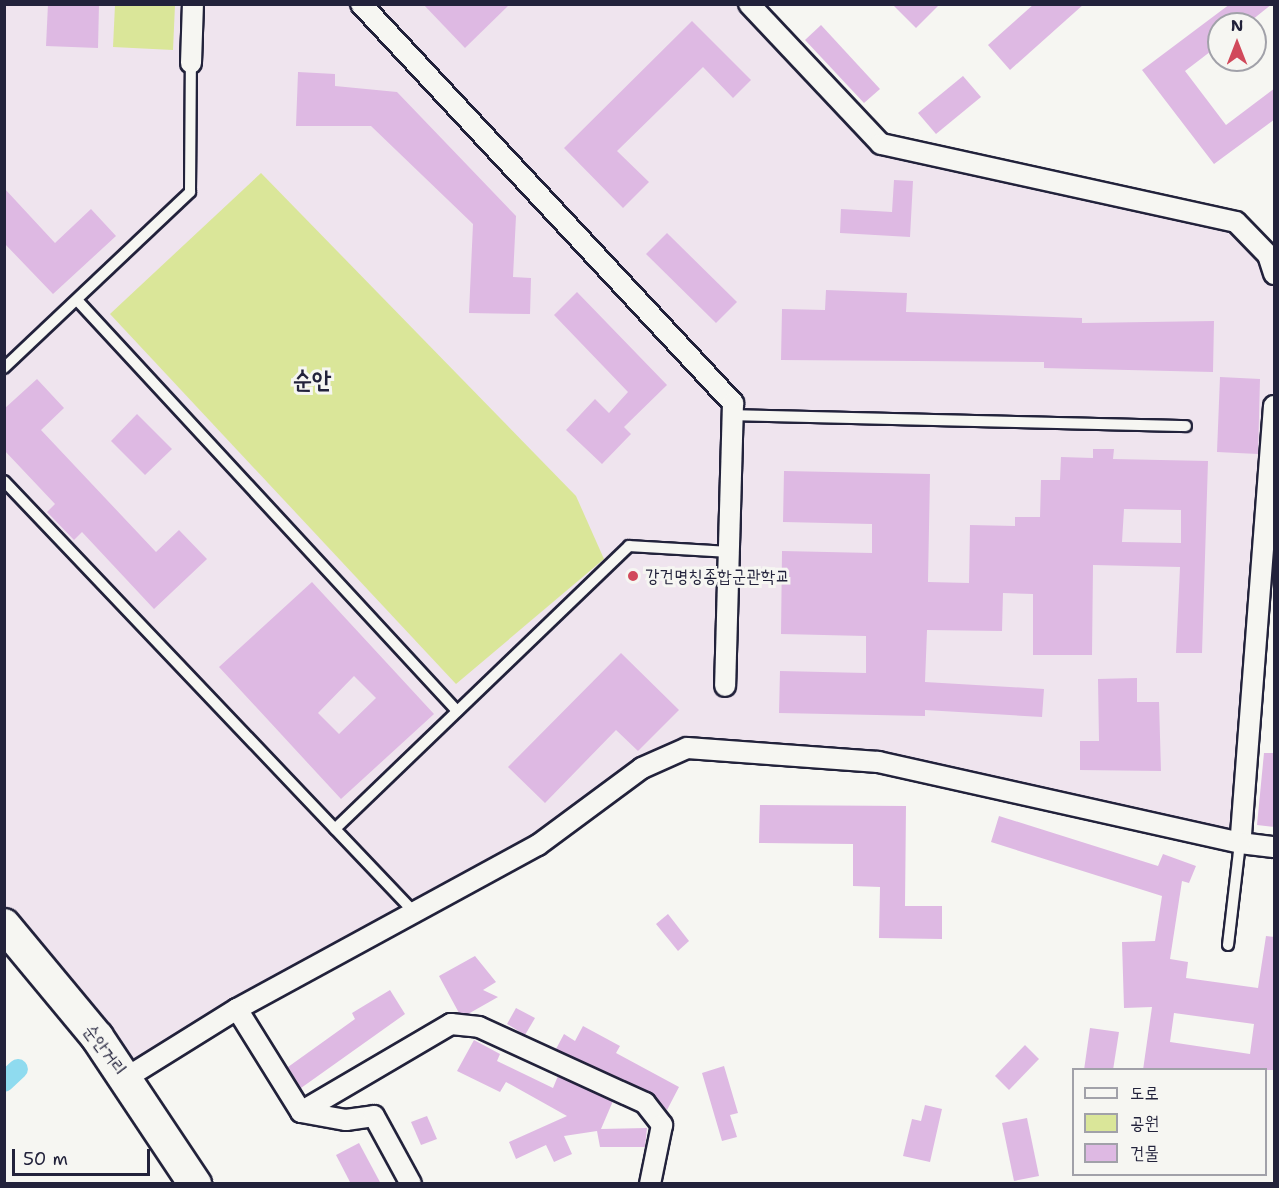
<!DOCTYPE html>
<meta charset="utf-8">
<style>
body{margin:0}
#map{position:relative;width:1279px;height:1188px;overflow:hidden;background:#f6f6f2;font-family:"Shantell Sans","Poor Story",sans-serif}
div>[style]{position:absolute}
.built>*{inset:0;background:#efe4ee}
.green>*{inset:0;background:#dae699}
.canal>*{height:20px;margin:-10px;padding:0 10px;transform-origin:10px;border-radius:10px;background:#8fdbef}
.building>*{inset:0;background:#deb9e3}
.roads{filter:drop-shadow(2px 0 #22223b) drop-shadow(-2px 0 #22223b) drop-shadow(0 2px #22223b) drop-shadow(0 -2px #22223b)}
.lane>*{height:10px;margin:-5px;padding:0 5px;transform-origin:5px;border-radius:5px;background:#f6f6f2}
.street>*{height:20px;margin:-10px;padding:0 10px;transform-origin:10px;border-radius:10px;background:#f6f6f2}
.primary>*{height:32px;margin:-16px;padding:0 16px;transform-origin:16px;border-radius:16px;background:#f6f6f2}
.dots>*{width:16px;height:16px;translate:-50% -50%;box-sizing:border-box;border:3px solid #f6f6f2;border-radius:50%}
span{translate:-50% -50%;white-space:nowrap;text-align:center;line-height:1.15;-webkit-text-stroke:6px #f6f6f2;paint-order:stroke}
.poi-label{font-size:18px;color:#22223b}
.left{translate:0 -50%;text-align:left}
.street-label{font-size:18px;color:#22223b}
.district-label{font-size:24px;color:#22223b;font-weight:700}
.frame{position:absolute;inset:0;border:6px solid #22223b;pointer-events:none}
.legend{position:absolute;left:1072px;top:1068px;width:195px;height:108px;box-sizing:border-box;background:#f6f6f2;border:2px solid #a1a1a9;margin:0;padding:8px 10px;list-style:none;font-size:18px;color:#22223b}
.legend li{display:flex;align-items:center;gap:12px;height:30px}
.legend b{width:30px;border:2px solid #a1a1a9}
.north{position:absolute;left:1207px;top:12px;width:60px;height:60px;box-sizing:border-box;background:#f6f6f2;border:2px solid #a1a1a9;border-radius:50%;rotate:0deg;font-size:16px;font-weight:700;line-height:24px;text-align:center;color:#22223b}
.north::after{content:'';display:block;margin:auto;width:21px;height:27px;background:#d1495b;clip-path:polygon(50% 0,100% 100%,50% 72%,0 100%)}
.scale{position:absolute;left:12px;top:1149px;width:138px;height:27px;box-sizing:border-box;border:3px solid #22223b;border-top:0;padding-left:8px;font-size:18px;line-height:21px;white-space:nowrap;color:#22223b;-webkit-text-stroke:4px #f6f6f2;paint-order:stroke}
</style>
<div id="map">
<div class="built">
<div style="clip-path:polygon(4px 5px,749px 5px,881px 144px,1236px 222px,1274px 275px,1274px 406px,1240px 843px,879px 762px,687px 748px,538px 845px,126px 1078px,5px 925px)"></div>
</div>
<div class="green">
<div style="clip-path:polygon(115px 5px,175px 5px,173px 50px,113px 47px)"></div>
<div style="clip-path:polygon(261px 173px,576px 496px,604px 559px,456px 684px,110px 314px)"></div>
</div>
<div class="canal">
<div style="left:4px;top:1082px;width:19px;rotate:-43deg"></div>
</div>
<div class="building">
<div style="clip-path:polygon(48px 4px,99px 4px,98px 48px,46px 46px)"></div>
<div style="clip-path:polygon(423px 4px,510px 4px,465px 48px)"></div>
<div style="clip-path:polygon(892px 4px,940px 4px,916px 28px)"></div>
<div style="clip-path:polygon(1034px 4px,1084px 4px,1010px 70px,988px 45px)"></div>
<div style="clip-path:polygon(1230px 4px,1272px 4px,1247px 24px,1219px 24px,1219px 45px,1185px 71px,1226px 125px,1275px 88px,1275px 119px,1214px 164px,1142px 70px)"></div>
<div style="clip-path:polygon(692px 21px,751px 80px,733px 98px,703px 67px,617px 151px,649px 182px,623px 208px,564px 148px)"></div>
<div style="clip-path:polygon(821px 25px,880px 89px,864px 103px,805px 40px)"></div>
<div style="clip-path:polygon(298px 72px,335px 74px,335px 86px,397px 92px,516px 216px,513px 277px,531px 278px,530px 314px,469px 313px,473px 224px,371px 126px,296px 126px)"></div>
<div style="clip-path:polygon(963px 76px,981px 97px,936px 134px,918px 113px)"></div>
<div style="clip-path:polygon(894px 180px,913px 181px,910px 237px,840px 233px,841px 209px,892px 212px)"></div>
<div style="clip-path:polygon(4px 188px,55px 243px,91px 209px,116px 236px,53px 294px,4px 243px)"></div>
<div style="clip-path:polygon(667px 233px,737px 302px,716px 323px,646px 254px)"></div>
<div style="clip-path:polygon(826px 290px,907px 293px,906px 312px,1082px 318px,1082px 323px,1214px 321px,1213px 372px,1044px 368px,1044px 362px,781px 360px,782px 309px,825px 310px)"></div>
<div style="clip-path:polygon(577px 292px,667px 385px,624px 427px,631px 434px,602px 464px,566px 430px,595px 399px,609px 413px,628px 392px,554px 315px)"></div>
<div style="clip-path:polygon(1220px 377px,1260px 379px,1258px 454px,1217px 452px)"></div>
<div style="clip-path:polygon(37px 379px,64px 408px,41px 430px,156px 552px,179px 530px,207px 559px,154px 609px,82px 532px,74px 540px,47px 512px,55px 504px,4px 450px,4px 409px)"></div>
<div style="clip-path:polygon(137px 414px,172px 449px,145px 475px,111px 441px)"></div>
<div style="clip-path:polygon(evenodd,1093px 449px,1114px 449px,1113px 459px,1208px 461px,1202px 653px,1176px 653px,1180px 567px,1093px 565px,1092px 655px,1033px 655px,1033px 594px,1003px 593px,1002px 631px,927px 630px,925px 682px,1044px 689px,1042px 717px,925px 710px,925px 716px,779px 713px,780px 671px,866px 673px,866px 636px,781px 634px,782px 551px,872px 553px,872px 524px,783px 522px,784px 471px,930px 474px,928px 582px,969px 583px,970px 525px,1015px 526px,1015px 517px,1040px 517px,1041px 480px,1060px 480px,1061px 457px,1093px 458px,1093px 449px,1124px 509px,1181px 510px,1181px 543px,1122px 542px,1124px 509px)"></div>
<div style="clip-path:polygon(evenodd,312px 582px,434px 714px,341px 799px,219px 667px,312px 582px,354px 676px,376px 698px,339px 734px,318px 713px,354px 676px)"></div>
<div style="clip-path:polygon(621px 653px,679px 710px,638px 751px,616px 730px,545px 803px,508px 767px)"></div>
<div style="clip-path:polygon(1137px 678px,1137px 702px,1159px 702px,1161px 771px,1080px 770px,1080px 741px,1099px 741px,1098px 679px)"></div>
<div style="clip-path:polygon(1264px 753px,1275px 753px,1275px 827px,1257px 825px)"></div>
<div style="clip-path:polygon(760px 805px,906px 806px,905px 906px,942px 906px,942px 939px,879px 938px,880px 887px,853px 886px,853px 844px,759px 843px)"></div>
<div style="clip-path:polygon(evenodd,999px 816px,1158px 866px,1163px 854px,1196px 866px,1189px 883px,1182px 881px,1170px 959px,1188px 962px,1186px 978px,1258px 988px,1266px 936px,1275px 937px,1275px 1070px,1143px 1070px,1152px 1007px,1124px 1008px,1122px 942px,1155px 941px,1162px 896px,991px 842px,999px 816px,1174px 1013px,1254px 1024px,1250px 1054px,1170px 1042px,1174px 1013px)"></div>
<div style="clip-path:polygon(668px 914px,689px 941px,678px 951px,656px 924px)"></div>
<div style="clip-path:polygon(475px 956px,496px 982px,483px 990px,498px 997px,468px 1014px,459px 1013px,439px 976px)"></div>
<div style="clip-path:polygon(390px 990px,405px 1014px,301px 1088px,288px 1067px,355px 1019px,352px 1013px)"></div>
<div style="clip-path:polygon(516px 1008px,535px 1018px,525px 1035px,507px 1024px)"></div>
<div style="clip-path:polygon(583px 1026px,620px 1046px,616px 1053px,679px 1087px,667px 1110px,650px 1092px,556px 1049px,564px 1034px,575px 1041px)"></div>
<div style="clip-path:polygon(1090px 1028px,1119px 1032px,1113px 1070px,1084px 1070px)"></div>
<div style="clip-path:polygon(474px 1040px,500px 1054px,497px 1061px,553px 1088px,558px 1076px,613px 1101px,601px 1129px,647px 1128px,645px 1147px,600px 1147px,597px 1131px,564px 1136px,572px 1154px,554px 1162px,546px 1145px,516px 1159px,509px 1142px,567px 1116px,506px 1082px,500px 1092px,457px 1071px)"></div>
<div style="clip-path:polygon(1025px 1045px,1039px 1059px,1009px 1090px,995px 1076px)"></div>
<div style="clip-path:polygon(724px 1066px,738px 1113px,730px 1115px,737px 1137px,722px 1141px,702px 1073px)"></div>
<div style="clip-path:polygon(925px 1105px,942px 1109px,930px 1162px,903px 1156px,912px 1119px,921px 1121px)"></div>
<div style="clip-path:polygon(427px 1116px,437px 1139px,421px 1145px,411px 1122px)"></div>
<div style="clip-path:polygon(1027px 1118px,1039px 1176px,1014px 1181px,1002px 1123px)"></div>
<div style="clip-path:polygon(359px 1143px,381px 1184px,351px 1184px,336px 1155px)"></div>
</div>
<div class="roads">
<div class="lane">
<div style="left:77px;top:300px;width:560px;rotate:47.24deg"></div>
<div style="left:4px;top:368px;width:256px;rotate:-43.4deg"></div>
<div style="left:190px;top:192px;width:129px;rotate:-89.6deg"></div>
<div style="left:733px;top:415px;width:453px;rotate:1.4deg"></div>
<div style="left:4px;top:481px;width:595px;rotate:46.43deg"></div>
<div style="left:335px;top:829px;width:408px;rotate:-43.9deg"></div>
<div style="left:629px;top:546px;width:100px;rotate:3.4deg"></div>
<div style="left:1228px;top:945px;width:103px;rotate:-83.3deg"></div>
</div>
<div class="street">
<div style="left:361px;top:4px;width:546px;rotate:47.01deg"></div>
<div style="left:733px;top:403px;width:283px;rotate:91.6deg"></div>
<div style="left:749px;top:4px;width:192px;rotate:46.7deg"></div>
<div style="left:881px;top:144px;width:363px;rotate:12.4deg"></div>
<div style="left:1236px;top:222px;width:46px;rotate:45.9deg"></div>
<div style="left:1268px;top:255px;width:20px;rotate:72deg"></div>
<div style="left:191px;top:63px;width:59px;rotate:-88.1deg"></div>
<div style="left:1274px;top:406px;width:438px;rotate:94.4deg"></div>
<div style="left:1240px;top:843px;width:34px;rotate:7deg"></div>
<div style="left:237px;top:1009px;width:343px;rotate:-28.6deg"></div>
<div style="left:538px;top:845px;width:129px;rotate:-36.5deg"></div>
<div style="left:642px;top:768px;width:49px;rotate:-24deg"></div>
<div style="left:687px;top:748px;width:192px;rotate:4.2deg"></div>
<div style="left:878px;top:762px;width:371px;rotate:12.6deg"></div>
<div style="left:126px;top:1078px;width:131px;rotate:-31.9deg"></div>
<div style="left:237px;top:1009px;width:121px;rotate:58.1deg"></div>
<div style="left:301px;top:1112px;width:174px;rotate:-30.4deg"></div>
<div style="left:451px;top:1024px;width:28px;rotate:6deg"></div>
<div style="left:479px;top:1027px;width:183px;rotate:24.6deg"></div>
<div style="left:645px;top:1103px;width:28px;rotate:52deg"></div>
<div style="left:662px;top:1125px;width:60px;rotate:101.5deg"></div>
<div style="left:301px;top:1112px;width:46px;rotate:10.1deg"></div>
<div style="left:346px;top:1120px;width:28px;rotate:-8deg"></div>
<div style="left:374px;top:1116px;width:77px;rotate:61.4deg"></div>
</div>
<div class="primary">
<div style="left:4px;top:925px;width:146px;rotate:50.3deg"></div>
<div style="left:97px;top:1037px;width:177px;rotate:56.3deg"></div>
</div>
</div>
<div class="dots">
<div style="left:633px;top:576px;background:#d1495b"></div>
</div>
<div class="poi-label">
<span class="left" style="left:645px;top:576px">강건명칭종합군관학교</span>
</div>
<div class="street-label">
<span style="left:105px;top:1050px;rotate:53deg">순안거리</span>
</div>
<div class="district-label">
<span style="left:312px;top:381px">순안</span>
</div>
<div class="frame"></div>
<ul class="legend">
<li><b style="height:8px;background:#f6f6f2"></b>도로</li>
<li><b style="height:16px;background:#dae699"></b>공원</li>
<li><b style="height:16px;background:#deb9e3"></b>건물</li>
</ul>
<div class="north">N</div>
<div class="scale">50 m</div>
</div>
